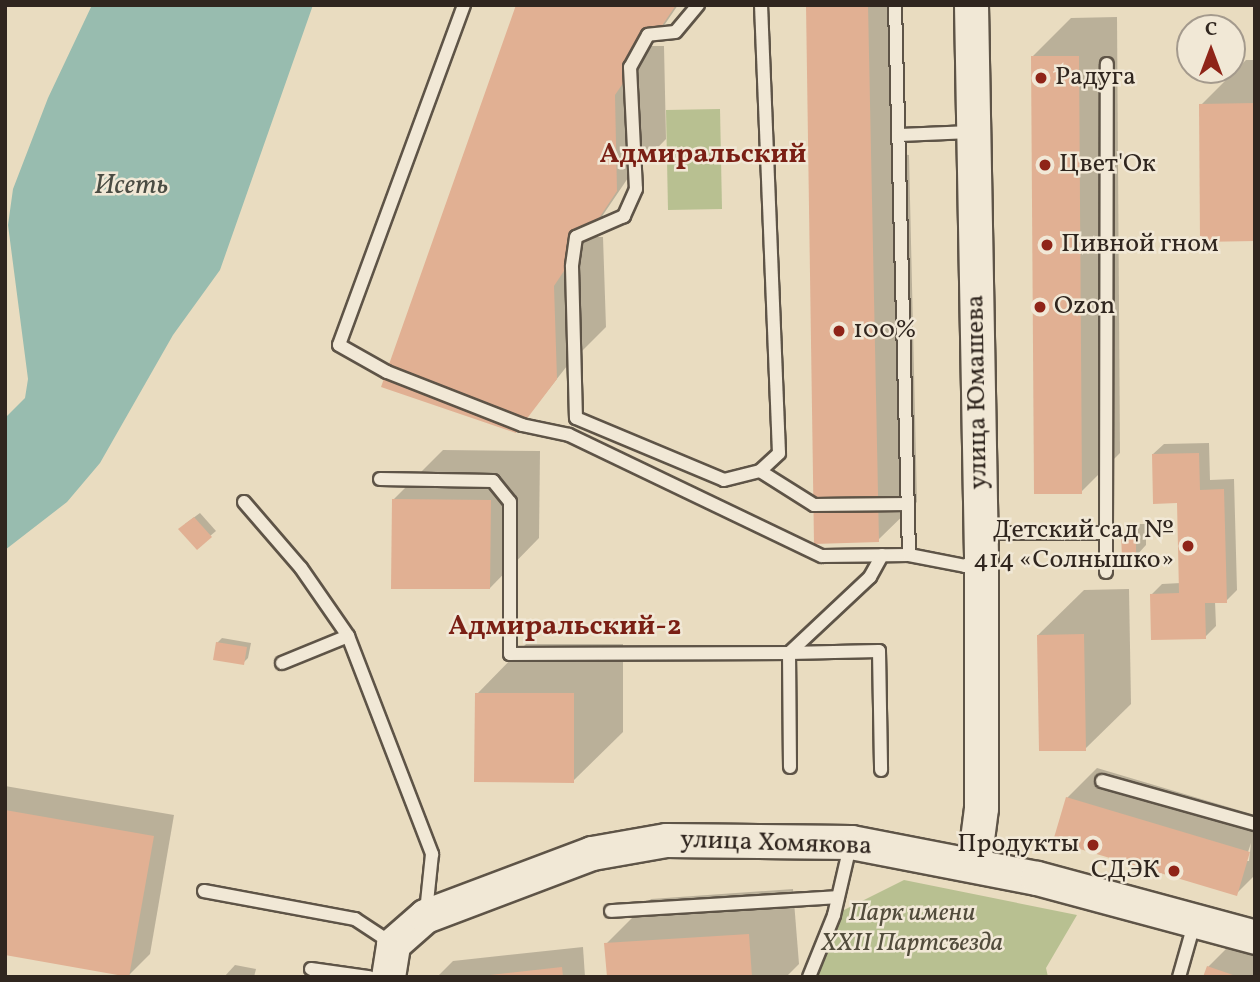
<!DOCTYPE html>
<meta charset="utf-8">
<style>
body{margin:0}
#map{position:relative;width:1260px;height:982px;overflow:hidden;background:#e9dcc0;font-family:Vollkorn,serif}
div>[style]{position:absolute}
.green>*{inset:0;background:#b8c091}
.water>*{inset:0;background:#98bcaf}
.shadow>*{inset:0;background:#0003}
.building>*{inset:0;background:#e1b093}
.roads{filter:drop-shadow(2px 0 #5e5447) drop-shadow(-2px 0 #5e5447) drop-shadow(0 2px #5e5447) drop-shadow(0 -2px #5e5447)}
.lane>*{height:12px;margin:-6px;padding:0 6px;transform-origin:6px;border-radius:6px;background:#f1e8d6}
.secondary>*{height:33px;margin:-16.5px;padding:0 16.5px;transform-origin:16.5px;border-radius:16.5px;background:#f1e8d6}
.dots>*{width:19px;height:19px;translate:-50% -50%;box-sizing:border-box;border:4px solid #f1e8d6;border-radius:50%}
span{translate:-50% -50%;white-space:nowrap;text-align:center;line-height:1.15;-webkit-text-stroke:5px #f1e8d6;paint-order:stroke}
.poi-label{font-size:26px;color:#30261f}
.left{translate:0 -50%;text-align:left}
.right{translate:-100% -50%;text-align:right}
.street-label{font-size:26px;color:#30261f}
.park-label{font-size:26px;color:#524c3c;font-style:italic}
.neighbourhood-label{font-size:28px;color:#7a1f14;font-weight:700}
.water-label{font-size:28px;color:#4a4c43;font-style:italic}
.frame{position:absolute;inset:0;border:7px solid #30261f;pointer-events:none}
.north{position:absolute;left:1176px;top:14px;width:70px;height:70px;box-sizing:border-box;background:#f1e8d6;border:2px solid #a49a8d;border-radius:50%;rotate:0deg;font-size:19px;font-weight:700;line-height:28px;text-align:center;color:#30261f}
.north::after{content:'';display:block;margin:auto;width:24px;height:32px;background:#8f2418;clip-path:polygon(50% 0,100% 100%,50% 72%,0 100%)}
</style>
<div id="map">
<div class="green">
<div style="clip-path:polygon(720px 109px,722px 209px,668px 210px,666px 110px)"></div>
<div style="clip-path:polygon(904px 880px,1077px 915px,1046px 968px,1048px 977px,815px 977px,834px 915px)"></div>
</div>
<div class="water">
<div style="clip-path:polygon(92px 5px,313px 5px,220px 270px,173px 335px,100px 463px,67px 502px,5px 550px,5px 418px,25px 398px,28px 379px,8px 225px,13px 189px,48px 98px)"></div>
</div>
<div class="shadow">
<div style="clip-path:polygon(517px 5px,678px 5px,650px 46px,664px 46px,666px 139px,628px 178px,588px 237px,603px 237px,606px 327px,567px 366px,516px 431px)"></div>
<div style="clip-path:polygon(808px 5px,896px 5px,900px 154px,909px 155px,917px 502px,878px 540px)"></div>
<div style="clip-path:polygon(1117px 17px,1120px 453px,1081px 492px,1032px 57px,1071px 18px)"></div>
<div style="clip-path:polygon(1246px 60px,1255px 60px,1255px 239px,1201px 105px)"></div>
<div style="clip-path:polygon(1209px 443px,1210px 480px,1234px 479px,1237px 590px,1226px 601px,1215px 601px,1216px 626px,1205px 637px,1152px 594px,1162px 584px,1181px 583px,1179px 501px,1153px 454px,1164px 444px)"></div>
<div style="clip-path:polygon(443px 450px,540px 451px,539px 538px,490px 588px,393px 500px)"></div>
<div style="clip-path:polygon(200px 513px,216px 531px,197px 547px,185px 524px)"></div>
<div style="clip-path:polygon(1134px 524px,1146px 524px,1146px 545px,1136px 556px,1123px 534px)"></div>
<div style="clip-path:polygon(1129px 589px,1131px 704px,1085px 749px,1038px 635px,1084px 590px)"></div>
<div style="clip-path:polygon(222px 638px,251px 643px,248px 658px,243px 663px,217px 643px)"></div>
<div style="clip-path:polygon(526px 644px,623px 644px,623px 732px,573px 781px,477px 694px)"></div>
<div style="clip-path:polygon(evenodd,1097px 768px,1255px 815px,1255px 875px,1236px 894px,1067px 798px,1097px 768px,1251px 843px,1249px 861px,1245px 861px,1251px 843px)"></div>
<div style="clip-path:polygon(5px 786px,174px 815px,150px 954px,129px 975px,5px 954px)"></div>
<div style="clip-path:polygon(793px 889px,799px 964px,786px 977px,713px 977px,606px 944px,651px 899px)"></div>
<div style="clip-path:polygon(1247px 928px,1255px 931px,1255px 977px,1205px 977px,1208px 967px)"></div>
<div style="clip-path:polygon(583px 947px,585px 977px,437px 977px,453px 961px)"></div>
<div style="clip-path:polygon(235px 965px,256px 969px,254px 977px,224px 977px)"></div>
</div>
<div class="building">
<div style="clip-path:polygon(516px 5px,676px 5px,615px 95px,617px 191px,554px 286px,557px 379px,516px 433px,381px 387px)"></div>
<div style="clip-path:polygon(806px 5px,868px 5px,879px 542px,814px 544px)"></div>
<div style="clip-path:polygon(1031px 56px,1079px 56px,1082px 494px,1034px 494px)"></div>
<div style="clip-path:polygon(1255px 103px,1255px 241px,1200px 242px,1199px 104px)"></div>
<div style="clip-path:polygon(1199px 453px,1200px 490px,1224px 489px,1227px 603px,1205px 603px,1206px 639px,1151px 640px,1150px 594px,1179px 593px,1177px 503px,1153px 504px,1152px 454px)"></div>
<div style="clip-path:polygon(392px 499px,491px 500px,490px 589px,391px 589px)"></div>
<div style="clip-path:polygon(194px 517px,212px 537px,197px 550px,178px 529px)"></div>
<div style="clip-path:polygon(1121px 534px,1136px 534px,1136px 558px,1122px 558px)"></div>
<div style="clip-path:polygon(1084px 634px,1086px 751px,1039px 751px,1037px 635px)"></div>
<div style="clip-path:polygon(216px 642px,247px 647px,244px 665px,213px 660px)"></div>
<div style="clip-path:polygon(475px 693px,574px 693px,574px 783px,474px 782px)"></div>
<div style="clip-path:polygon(1066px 797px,1250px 852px,1237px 896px,1053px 841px)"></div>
<div style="clip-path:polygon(5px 810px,154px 836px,129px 977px,5px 955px)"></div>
<div style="clip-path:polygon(749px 934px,752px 977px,607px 977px,604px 943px)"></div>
<div style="clip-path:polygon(1207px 966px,1236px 976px,1236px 977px,1203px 977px)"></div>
<div style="clip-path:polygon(562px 967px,563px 977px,490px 977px,490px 975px)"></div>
</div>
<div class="roads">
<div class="lane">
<div style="left:464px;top:5px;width:362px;rotate:110.2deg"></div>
<div style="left:339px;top:345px;width:55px;rotate:29.4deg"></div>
<div style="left:387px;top:372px;width:145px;rotate:21.4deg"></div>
<div style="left:522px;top:425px;width:48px;rotate:12deg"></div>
<div style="left:569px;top:435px;width:280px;rotate:25.6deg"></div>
<div style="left:822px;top:556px;width:87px;rotate:-0.7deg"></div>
<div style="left:909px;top:555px;width:57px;rotate:11.1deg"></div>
<div style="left:965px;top:566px;width:14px;rotate:-34deg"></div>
<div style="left:698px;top:5px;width:35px;rotate:130deg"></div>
<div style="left:675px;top:32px;width:27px;rotate:174deg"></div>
<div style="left:648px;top:35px;width:37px;rotate:119deg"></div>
<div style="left:630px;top:67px;width:122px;rotate:87.2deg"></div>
<div style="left:636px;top:189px;width:30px;rotate:114deg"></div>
<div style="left:624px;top:216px;width:52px;rotate:156.4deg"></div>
<div style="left:576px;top:237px;width:30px;rotate:98deg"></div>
<div style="left:572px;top:267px;width:151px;rotate:88.5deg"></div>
<div style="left:576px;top:418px;width:160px;rotate:22.7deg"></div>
<div style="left:724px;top:480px;width:37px;rotate:-14deg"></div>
<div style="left:760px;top:471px;width:26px;rotate:-43deg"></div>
<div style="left:779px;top:453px;width:448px;rotate:-92.3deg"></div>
<div style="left:895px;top:5px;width:550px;rotate:88.54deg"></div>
<div style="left:900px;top:135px;width:71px;rotate:-2.4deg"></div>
<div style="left:760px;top:471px;width:64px;rotate:32.2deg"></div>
<div style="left:814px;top:505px;width:94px;rotate:-0.6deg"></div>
<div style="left:380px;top:479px;width:113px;rotate:1deg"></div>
<div style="left:493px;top:481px;width:27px;rotate:51deg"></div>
<div style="left:510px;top:502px;width:152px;rotate:90deg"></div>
<div style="left:510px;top:654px;width:279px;rotate:-0.2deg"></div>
<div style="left:789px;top:653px;width:111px;rotate:-43.2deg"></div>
<div style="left:870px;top:577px;width:25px;rotate:-61deg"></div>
<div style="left:244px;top:502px;width:87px;rotate:49.2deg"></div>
<div style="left:301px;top:568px;width:83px;rotate:55.3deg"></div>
<div style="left:348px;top:636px;width:234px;rotate:68.9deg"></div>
<div style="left:432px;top:854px;width:58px;rotate:95.9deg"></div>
<div style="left:980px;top:533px;width:126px"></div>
<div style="left:1106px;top:533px;width:469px;rotate:-89.9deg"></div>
<div style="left:1106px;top:572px;width:39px;rotate:-90deg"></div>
<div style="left:282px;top:663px;width:71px;rotate:-22.2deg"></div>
<div style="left:790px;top:767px;width:114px;rotate:-90.5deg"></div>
<div style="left:789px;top:653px;width:90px;rotate:-1.3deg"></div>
<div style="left:879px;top:651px;width:119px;rotate:89deg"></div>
<div style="left:1102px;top:781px;width:159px;rotate:15.7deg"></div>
<div style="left:204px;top:891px;width:154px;rotate:10.5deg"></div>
<div style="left:355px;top:919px;width:45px;rotate:33.3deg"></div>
<div style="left:611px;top:911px;width:227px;rotate:-3.5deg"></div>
<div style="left:311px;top:969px;width:59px;rotate:7.9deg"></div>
<div style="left:809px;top:977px;width:67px;rotate:-68deg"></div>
<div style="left:834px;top:915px;width:75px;rotate:-76.9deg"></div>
<div style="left:1179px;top:977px;width:58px;rotate:-74.1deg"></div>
</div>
<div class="secondary">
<div style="left:971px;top:5px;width:550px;rotate:88.96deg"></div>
<div style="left:981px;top:555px;width:253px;rotate:90deg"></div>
<div style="left:981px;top:808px;width:55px;rotate:97.3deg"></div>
<div style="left:388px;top:977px;width:33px;rotate:-81deg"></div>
<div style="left:393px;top:944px;width:43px;rotate:-41.2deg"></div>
<div style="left:425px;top:916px;width:178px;rotate:-20.7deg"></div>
<div style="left:592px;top:853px;width:75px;rotate:-10deg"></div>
<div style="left:666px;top:840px;width:185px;rotate:0.6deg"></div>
<div style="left:851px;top:842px;width:189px;rotate:11deg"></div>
<div style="left:1037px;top:878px;width:226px;rotate:15.1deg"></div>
</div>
</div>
<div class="dots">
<div style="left:1041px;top:78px;background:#8f2418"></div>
<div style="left:1045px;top:165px;background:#8f2418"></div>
<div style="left:1047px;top:245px;background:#8f2418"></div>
<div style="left:1040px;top:307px;background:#8f2418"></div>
<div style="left:839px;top:331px;background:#8f2418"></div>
<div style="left:1188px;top:546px;background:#8f2418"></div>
<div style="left:1093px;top:845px;background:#8f2418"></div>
<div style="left:1174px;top:871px;background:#8f2418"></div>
</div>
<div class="poi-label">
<span class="left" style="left:1055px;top:78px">Радуга</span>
<span class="left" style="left:1059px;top:165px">Цвет'Ок</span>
<span class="left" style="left:1061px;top:245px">Пивной гном</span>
<span class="left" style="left:1054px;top:307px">Ozon</span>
<span class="left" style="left:853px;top:331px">100%</span>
<span class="right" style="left:1174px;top:546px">Детский сад №<br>414 «Солнышко»</span>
<span class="right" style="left:1079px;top:845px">Продукты</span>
<span class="right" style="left:1160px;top:871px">СДЭК</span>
</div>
<div class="street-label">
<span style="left:978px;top:392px;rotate:-91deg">улица Юмашева</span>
<span style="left:776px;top:844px;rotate:2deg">улица Хомякова</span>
</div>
<div class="park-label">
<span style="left:912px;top:929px">Парк имени<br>XXII Партсъезда</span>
</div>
<div class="neighbourhood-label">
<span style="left:703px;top:155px">Адмиральский</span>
<span style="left:565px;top:627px">Адмиральский-2</span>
</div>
<div class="water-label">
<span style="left:131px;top:186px">Исеть</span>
</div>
<div class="frame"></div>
<div class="north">С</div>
</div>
